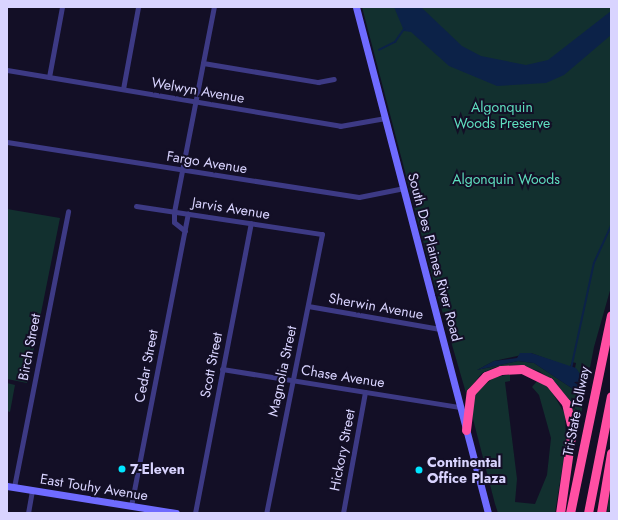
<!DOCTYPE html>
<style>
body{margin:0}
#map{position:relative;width:618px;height:520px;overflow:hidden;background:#130f26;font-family:Jost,sans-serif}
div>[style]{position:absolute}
.green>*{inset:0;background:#12302f}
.water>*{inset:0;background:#0c2248}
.stream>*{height:1.5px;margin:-0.75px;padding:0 0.75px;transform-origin:0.75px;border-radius:0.75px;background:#0c2248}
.minor>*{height:5px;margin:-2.5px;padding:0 2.5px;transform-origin:2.5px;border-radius:2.5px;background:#3d3a85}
.secondary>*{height:7px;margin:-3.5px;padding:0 3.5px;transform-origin:3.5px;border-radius:3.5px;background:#6f6bff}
.motorway>*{height:9px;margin:-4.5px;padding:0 4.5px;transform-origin:4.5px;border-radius:4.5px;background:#ff4fa3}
.dots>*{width:11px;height:11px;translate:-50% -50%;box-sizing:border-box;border:2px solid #130f26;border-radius:50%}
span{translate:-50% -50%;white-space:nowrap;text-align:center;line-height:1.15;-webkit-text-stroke:4px #130f26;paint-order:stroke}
.street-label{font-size:14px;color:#d9d4ff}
.park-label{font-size:14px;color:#5fe0c0}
.poi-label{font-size:14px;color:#d9d4ff;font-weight:700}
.left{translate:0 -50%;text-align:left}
.frame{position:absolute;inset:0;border:8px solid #d9d4ff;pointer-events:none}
</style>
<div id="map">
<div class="green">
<div style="clip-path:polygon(evenodd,362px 7px,611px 7px,611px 287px,594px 347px,576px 440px,568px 400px,557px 384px,539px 371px,518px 365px,496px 367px,482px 373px,466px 393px,434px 283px,362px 7px,531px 353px,570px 367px,572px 362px,576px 363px,575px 368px,580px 374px,576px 391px,534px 363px,518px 361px,477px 370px,494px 361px,531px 353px)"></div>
<div style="clip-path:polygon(7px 209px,60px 218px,27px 383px,7px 379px)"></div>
<div style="clip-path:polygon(510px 374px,510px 381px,505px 382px,517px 479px,515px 502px,535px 504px,547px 475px,551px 438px,539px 395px,532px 387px,538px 380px,550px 389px,565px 414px,566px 444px,555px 513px,498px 513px,495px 504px,473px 419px,473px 395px,493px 378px)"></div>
<div style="clip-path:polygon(7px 383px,15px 385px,10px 412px,7px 411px)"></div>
<div style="clip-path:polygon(611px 482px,611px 509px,607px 513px)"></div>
</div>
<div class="water">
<div style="clip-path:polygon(394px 7px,421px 7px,462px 46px,481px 56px,526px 65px,548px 60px,611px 11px,611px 35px,564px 75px,546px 83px,497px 86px,449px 66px,411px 32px,404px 31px)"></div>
<div style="clip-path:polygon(520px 353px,531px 353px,576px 368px,580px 374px,576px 391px,534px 363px,518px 361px,477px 370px,494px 361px,517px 358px)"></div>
</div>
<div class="stream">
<div style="left:379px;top:50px;width:18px;rotate:-27deg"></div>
<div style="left:395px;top:42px;width:16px;rotate:-55deg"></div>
<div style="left:571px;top:369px;width:108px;rotate:-77.8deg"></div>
<div style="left:594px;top:263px;width:41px;rotate:-65.3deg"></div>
</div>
<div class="minor">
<div style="left:203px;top:63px;width:117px;rotate:9.4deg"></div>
<div style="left:318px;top:82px;width:16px;rotate:-11deg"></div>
<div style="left:7px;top:70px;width:338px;rotate:9.5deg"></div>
<div style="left:340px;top:126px;width:46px;rotate:-10.1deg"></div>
<div style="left:49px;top:77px;width:71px;rotate:-79.5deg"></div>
<div style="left:123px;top:89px;width:83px;rotate:-79.6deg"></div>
<div style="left:7px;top:142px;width:356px;rotate:8.9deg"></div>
<div style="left:359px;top:197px;width:46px;rotate:-11.3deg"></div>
<div style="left:136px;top:206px;width:188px;rotate:8.6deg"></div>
<div style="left:322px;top:234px;width:285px;rotate:101.3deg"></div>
<div style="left:185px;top:231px;width:14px;rotate:-141deg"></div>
<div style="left:174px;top:222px;width:10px;rotate:-90deg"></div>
<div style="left:174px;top:212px;width:209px;rotate:-79deg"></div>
<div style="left:308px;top:306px;width:134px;rotate:9.9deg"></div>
<div style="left:222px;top:369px;width:241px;rotate:9.1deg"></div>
<div style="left:14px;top:487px;width:281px;rotate:-78.9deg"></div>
<div style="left:131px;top:506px;width:298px;rotate:-79deg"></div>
<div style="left:28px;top:513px;width:23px;rotate:-80deg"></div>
<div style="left:195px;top:513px;width:295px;rotate:-79.1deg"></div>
<div style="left:343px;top:513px;width:123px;rotate:-79.7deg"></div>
</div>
<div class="secondary">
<div style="left:356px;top:7px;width:523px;rotate:75.38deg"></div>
<div style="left:7px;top:486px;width:171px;rotate:9.1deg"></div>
</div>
<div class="motorway">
<div style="left:466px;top:430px;width:38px;rotate:-83deg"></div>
<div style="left:471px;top:392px;width:22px;rotate:-47deg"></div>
<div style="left:486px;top:376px;width:16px;rotate:-22deg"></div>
<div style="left:501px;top:370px;width:21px;rotate:-3deg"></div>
<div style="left:522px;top:369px;width:30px;rotate:26deg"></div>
<div style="left:549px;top:382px;width:27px;rotate:51deg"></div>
<div style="left:566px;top:403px;width:27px;rotate:77deg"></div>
<div style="left:572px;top:429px;width:85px;rotate:98.1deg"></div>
<div style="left:570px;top:513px;width:202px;rotate:-78.3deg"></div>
<div style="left:588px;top:513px;width:119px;rotate:-78.9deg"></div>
<div style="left:601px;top:513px;width:61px;rotate:-80.5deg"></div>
</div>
<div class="dots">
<div style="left:122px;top:469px;background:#00e5ff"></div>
<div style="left:419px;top:470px;background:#00e5ff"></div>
</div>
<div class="street-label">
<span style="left:198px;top:90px;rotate:10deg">Welwyn Avenue</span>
<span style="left:207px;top:162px;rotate:9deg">Fargo Avenue</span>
<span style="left:231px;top:208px;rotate:9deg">Jarvis Avenue</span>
<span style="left:435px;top:257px;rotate:75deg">South Des Plaines River Road</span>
<span style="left:376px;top:306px;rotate:10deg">Sherwin Avenue</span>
<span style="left:29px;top:347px;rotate:-79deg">Birch Street</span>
<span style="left:211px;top:365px;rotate:-79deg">Scott Street</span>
<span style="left:146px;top:366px;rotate:-79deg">Cedar Street</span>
<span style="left:282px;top:371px;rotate:-78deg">Magnolia Street</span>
<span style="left:343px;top:376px;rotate:9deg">Chase Avenue</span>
<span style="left:576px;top:411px;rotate:-79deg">Tri-State Tollway</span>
<span style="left:342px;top:450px;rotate:-79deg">Hickory Street</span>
<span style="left:94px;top:487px;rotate:9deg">East Touhy Avenue</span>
</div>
<div class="park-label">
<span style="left:502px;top:115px">Algonquin<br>Woods Preserve</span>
<span style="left:506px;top:179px">Algonquin Woods</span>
</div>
<div class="poi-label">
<span class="left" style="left:427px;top:470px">Continental<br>Office Plaza</span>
<span class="left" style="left:130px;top:469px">7-Eleven</span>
</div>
<div class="frame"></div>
</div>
